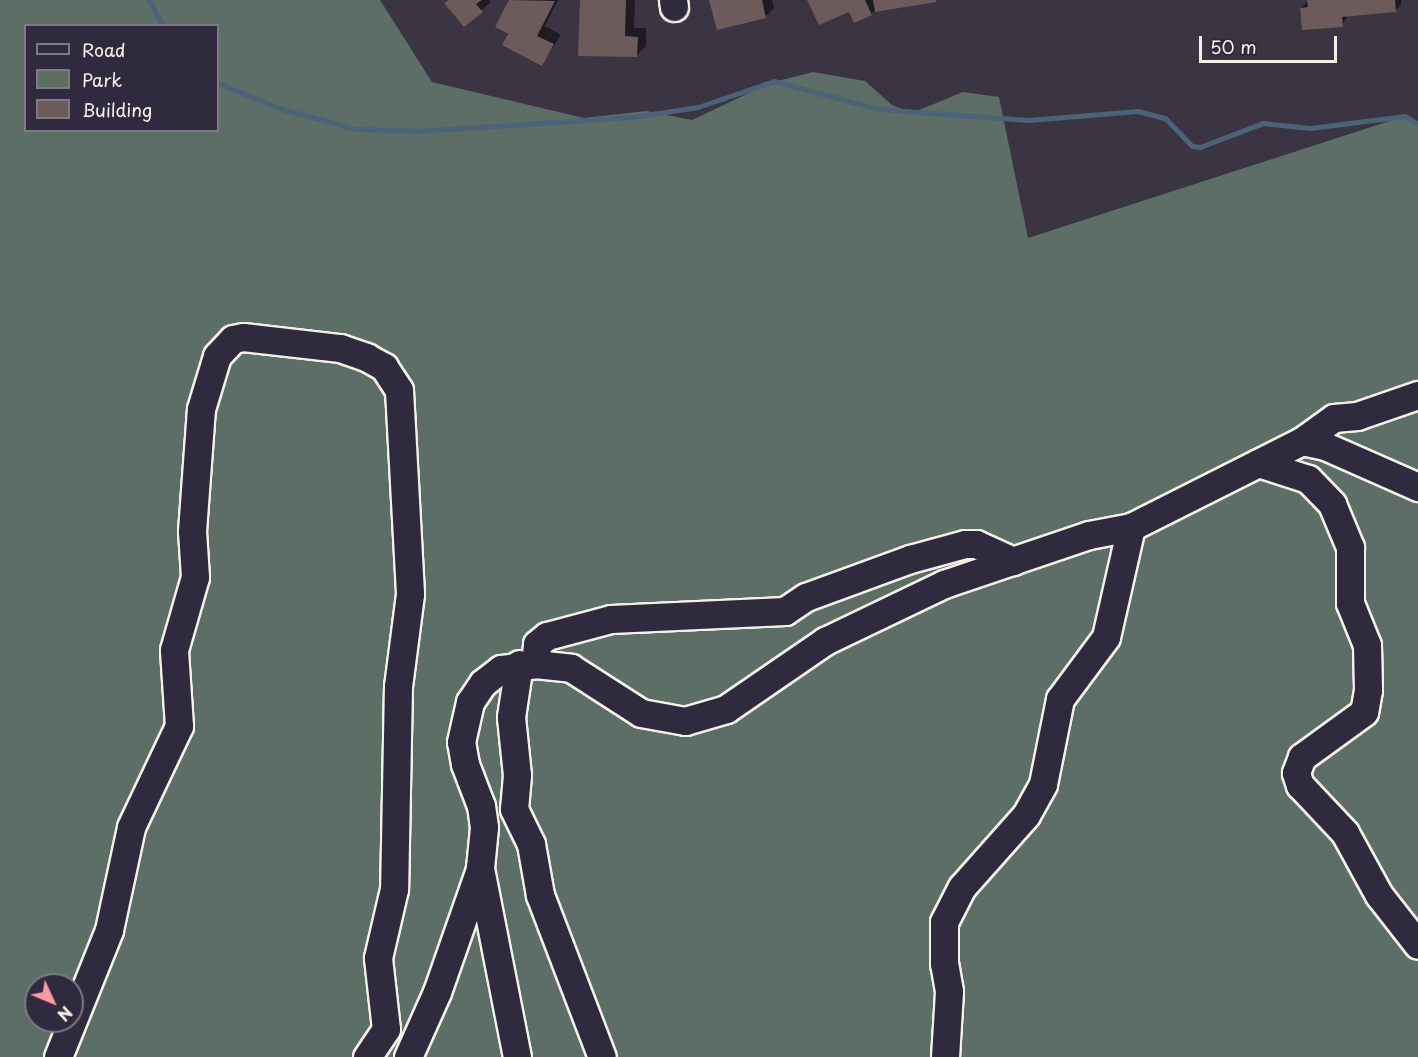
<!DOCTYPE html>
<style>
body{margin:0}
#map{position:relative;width:1418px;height:1057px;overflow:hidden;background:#3b3443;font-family:"Playpen Sans",sans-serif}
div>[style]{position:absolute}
.green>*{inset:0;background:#5c6e66}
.shadow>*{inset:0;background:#0007}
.stream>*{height:5px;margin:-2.5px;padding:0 2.5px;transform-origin:2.5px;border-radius:2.5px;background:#4c6277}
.building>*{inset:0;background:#6d5a5a}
.roads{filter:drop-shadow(2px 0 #f4f1e8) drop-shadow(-2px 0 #f4f1e8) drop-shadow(0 2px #f4f1e8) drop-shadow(0 -2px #f4f1e8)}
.minor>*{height:27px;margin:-13.5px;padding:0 13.5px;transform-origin:13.5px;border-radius:13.5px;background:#2f2a3d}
span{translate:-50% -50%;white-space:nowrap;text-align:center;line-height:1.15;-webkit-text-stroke:6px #2f2a3d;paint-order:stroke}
.legend{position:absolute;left:24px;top:24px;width:195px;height:108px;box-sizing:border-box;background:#2f2a3d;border:2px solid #7e7a81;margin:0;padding:8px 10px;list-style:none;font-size:18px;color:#f4f1e8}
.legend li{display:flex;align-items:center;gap:12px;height:30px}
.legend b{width:30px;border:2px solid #7e7a81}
.north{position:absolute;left:24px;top:973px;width:60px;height:60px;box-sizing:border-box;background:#2f2a3d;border:2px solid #7e7a81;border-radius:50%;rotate:134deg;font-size:16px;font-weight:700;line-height:24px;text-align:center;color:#f4f1e8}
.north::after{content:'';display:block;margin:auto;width:21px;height:27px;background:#ff9aa2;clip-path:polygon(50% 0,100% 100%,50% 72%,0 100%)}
.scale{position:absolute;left:1199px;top:36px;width:138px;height:27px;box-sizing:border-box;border:3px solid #f4f1e8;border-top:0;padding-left:8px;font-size:18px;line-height:21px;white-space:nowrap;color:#f4f1e8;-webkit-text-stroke:4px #2f2a3d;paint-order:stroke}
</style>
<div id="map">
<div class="green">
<div style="clip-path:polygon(evenodd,0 0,380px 0,432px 82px,584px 118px,646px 111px,692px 120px,770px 83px,813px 72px,865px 81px,892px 105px,912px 113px,963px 92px,999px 97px,1028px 238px,1405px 116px,1418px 125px,1418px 1057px,0 1057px,0 0,26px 26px,218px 26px,218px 130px,26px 130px,26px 26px,0 0,36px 985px,72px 985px,72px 1021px,36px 1021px,36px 985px)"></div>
</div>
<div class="shadow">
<div style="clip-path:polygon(450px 0,489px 0,491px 2px,464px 25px)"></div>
<div style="clip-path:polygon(510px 0,558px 0,545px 26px,561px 35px,542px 64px,497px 26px)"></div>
<div style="clip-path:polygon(582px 0,635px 0,634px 28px,646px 28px,646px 46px,637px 55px)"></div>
<div style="clip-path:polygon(711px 0,772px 0,774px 8px,765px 17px)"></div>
<div style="clip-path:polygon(808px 0,937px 0,876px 9px,871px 14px)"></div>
<div style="clip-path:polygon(1309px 0,1401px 0,1401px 5px,1395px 11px,1348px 15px,1342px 25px,1301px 8px)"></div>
</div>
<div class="stream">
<div style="left:149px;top:0;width:30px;rotate:62deg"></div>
<div style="left:218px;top:83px;width:69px;rotate:22.1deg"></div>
<div style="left:282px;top:109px;width:77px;rotate:15.1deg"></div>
<div style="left:356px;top:129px;width:63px;rotate:1.8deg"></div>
<div style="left:419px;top:131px;width:213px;rotate:-3.8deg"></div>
<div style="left:632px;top:117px;width:67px;rotate:-8.6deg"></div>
<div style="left:698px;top:107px;width:80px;rotate:-18.9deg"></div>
<div style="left:774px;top:81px;width:108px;rotate:15.1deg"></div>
<div style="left:878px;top:109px;width:151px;rotate:4.2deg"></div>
<div style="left:1029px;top:120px;width:109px;rotate:-4.7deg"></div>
<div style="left:1138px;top:111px;width:28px;rotate:15deg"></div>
<div style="left:1165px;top:118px;width:39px;rotate:46deg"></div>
<div style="left:1192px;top:146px;width:8px;rotate:7deg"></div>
<div style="left:1200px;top:147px;width:67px;rotate:-20.9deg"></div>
<div style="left:1263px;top:123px;width:47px;rotate:6.1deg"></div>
<div style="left:1310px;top:128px;width:96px;rotate:-7.2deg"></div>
<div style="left:1405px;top:116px;width:15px;rotate:32deg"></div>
</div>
<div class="building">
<div style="clip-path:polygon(449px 0,482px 0,476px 4px,483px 12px,464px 27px,444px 3px)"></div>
<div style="clip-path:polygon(509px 0,555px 1px,537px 36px,554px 44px,542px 66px,502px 45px,508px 34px,495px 27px)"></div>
<div style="clip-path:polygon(580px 0,626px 0,625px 36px,638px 37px,637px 57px,578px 56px)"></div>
<div style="clip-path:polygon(709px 0,762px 0,766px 18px,717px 30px)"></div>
<div style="clip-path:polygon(807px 0,865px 0,872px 15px,854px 23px,849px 12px,819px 25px)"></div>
<div style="clip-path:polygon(873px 0,936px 0,936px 2px,875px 12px)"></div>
<div style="clip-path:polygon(1307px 0,1395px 0,1396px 12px,1342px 17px,1343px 27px,1302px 30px,1300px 8px,1308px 7px)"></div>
</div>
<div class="roads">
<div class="minor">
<div style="left:673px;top:0;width:7px;rotate:82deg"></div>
<div style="left:1302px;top:441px;width:39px;rotate:-36deg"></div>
<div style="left:1334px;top:418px;width:23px;rotate:-5deg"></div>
<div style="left:1357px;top:416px;width:65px;rotate:-19deg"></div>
<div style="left:1258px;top:463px;width:52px;rotate:17.7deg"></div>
<div style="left:1308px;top:479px;width:35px;rotate:46deg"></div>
<div style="left:1332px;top:504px;width:47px;rotate:67.3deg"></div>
<div style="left:1350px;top:547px;width:56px;rotate:90deg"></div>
<div style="left:1350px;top:603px;width:45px;rotate:68deg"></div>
<div style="left:1367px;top:645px;width:45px;rotate:88.7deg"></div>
<div style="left:1368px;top:690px;width:22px;rotate:100deg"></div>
<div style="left:1364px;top:712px;width:77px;rotate:144deg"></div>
<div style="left:1302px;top:757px;width:17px;rotate:111deg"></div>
<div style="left:1296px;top:773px;width:13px;rotate:72deg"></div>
<div style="left:1300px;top:785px;width:66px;rotate:46.8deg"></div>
<div style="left:1345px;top:833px;width:71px;rotate:61.3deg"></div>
<div style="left:1379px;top:895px;width:63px;rotate:52deg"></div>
<div style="left:519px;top:664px;width:54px;rotate:98.6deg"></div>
<div style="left:511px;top:717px;width:58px;rotate:84.1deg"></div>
<div style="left:517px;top:775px;width:34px;rotate:95deg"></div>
<div style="left:514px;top:809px;width:39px;rotate:64deg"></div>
<div style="left:531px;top:844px;width:52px;rotate:80deg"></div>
<div style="left:540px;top:895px;width:173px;rotate:69.1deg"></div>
<div style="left:535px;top:664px;width:20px;rotate:-84deg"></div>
<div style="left:537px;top:644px;width:13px;rotate:-39deg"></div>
<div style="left:547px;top:636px;width:66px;rotate:-14.9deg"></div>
<div style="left:611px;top:619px;width:174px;rotate:-2.6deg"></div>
<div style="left:785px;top:611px;width:25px;rotate:-34deg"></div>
<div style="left:806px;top:597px;width:111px;rotate:-20.1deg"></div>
<div style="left:910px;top:559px;width:57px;rotate:-15.3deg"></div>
<div style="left:965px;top:544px;width:11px"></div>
<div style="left:976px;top:544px;width:41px;rotate:24.7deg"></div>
<div style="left:58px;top:1057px;width:137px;rotate:-68.1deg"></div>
<div style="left:109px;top:930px;width:105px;rotate:-77.9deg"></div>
<div style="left:131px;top:827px;width:112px;rotate:-64.6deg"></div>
<div style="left:179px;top:726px;width:76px;rotate:-93.8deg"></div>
<div style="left:174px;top:650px;width:76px;rotate:-74deg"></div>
<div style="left:195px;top:577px;width:46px;rotate:-93.7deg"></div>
<div style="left:192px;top:531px;width:122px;rotate:-85.8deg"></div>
<div style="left:201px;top:409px;width:55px;rotate:-73.2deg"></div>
<div style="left:217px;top:356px;width:23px;rotate:-47deg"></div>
<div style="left:233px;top:339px;width:10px;rotate:-11deg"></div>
<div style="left:243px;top:337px;width:98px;rotate:6.5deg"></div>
<div style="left:340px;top:348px;width:28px;rotate:19deg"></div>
<div style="left:366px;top:357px;width:21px;rotate:29deg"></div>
<div style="left:384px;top:367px;width:27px;rotate:57deg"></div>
<div style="left:399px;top:390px;width:204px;rotate:86.9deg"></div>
<div style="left:410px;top:594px;width:93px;rotate:97.4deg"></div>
<div style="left:398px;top:686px;width:203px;rotate:91.1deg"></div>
<div style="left:394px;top:889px;width:71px;rotate:103.1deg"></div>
<div style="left:378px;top:958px;width:71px;rotate:83.6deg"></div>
<div style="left:386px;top:1029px;width:34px;rotate:124deg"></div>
<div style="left:408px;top:1057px;width:71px;rotate:-66deg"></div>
<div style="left:437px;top:992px;width:130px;rotate:-70.7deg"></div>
<div style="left:517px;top:1057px;width:193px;rotate:-101.1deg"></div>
<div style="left:480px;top:868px;width:41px;rotate:-84.4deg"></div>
<div style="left:484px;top:827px;width:21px;rotate:-98deg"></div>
<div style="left:481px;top:806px;width:45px;rotate:-110.9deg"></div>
<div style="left:465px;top:764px;width:22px;rotate:-100deg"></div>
<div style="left:461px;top:742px;width:41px;rotate:-77.3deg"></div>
<div style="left:470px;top:702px;width:23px;rotate:-56deg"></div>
<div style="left:483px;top:683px;width:23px;rotate:-38deg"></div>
<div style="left:501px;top:669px;width:34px;rotate:-8deg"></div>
<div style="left:535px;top:664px;width:36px;rotate:6deg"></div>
<div style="left:571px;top:668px;width:83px;rotate:32.7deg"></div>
<div style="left:641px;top:713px;width:45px;rotate:10.3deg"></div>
<div style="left:685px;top:721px;width:43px;rotate:-16.3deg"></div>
<div style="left:726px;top:709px;width:120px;rotate:-34.5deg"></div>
<div style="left:825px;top:641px;width:132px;rotate:-25.6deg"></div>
<div style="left:944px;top:584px;width:153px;rotate:-18.7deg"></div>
<div style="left:1089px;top:535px;width:43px;rotate:-10.8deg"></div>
<div style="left:1131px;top:527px;width:191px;rotate:-26.7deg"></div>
<div style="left:1302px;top:441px;width:24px;rotate:12deg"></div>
<div style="left:1325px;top:446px;width:102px;rotate:23.8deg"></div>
<div style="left:945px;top:1057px;width:66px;rotate:-86.5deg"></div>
<div style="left:949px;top:991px;width:27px;rotate:-100deg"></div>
<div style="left:944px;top:964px;width:42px;rotate:-90deg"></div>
<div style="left:944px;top:922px;width:39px;rotate:-63deg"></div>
<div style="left:962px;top:887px;width:96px;rotate:-48.4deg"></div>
<div style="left:1026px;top:815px;width:35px;rotate:-61deg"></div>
<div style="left:1043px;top:784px;width:87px;rotate:-78.7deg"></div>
<div style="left:1060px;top:699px;width:77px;rotate:-53.4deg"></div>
<div style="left:1106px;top:637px;width:113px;rotate:-77.2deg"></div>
</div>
</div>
<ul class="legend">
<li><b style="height:8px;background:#2f2a3d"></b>Road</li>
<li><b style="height:16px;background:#5c6e66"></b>Park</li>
<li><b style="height:16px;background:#6d5a5a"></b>Building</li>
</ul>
<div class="north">N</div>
<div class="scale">50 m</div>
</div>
